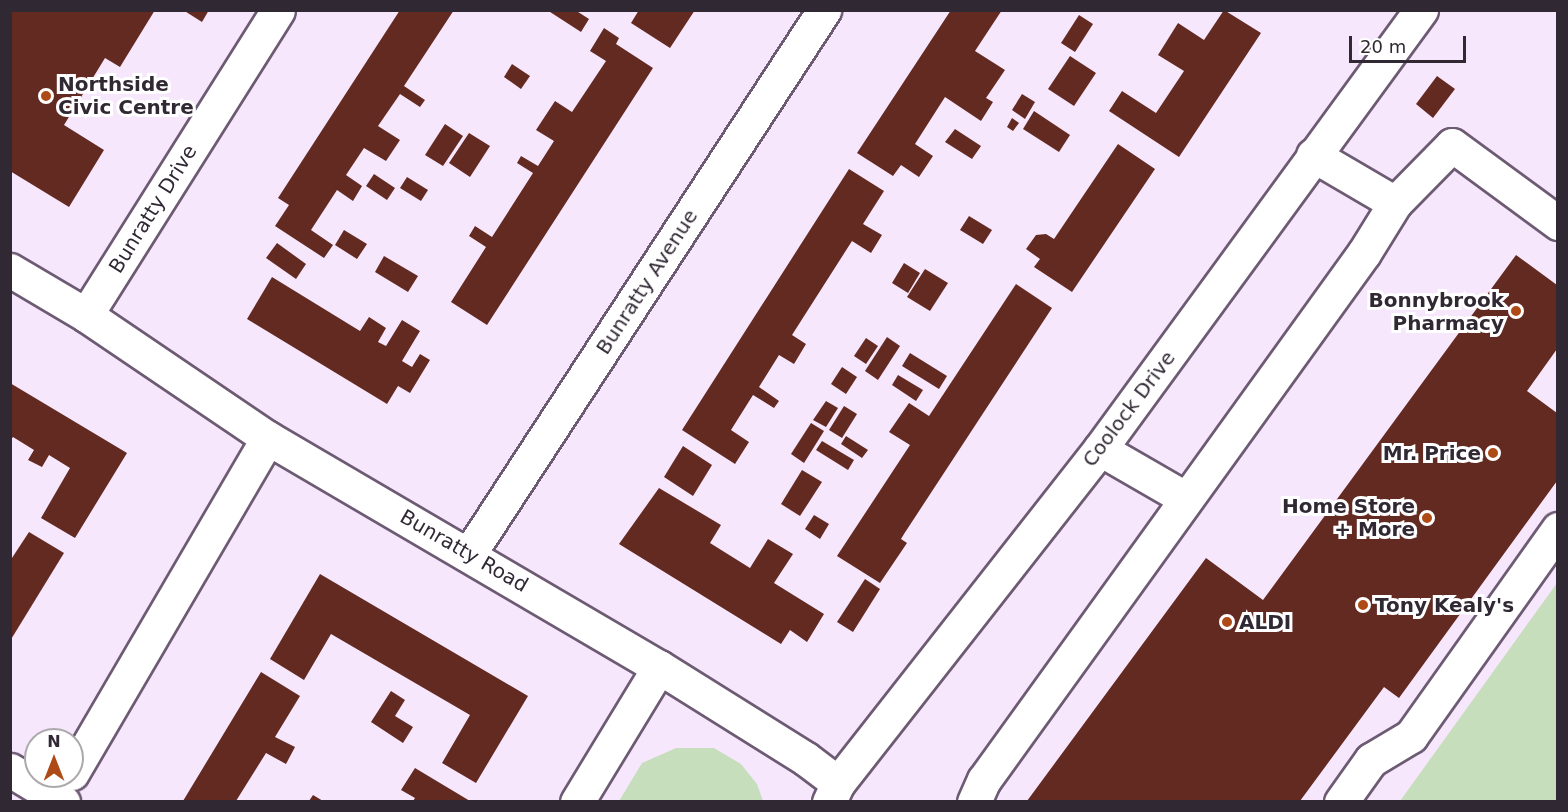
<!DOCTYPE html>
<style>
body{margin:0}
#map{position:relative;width:1568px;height:812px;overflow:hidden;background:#f7e7fd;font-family:"DejaVu Sans",sans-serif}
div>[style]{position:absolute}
.green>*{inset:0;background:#c7debc}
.building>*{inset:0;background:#632a22}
.roads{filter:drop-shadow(2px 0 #6d5b73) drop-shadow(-2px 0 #6d5b73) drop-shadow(0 2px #6d5b73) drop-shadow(0 -2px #6d5b73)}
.minor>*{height:33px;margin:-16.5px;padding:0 16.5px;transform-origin:16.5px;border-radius:16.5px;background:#fff}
.dots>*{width:16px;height:16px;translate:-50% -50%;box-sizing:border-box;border:3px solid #fff;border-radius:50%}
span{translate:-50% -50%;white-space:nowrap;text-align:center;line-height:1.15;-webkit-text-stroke:6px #fff;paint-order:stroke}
.poi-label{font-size:20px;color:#302833;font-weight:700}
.left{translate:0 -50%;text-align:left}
.right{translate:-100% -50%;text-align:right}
.street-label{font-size:20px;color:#302833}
.frame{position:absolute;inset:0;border:12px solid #302833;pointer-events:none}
.north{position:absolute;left:24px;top:728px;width:60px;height:60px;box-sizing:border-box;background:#fff;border:2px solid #aca9ad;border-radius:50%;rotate:0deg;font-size:16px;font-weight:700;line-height:24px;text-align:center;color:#302833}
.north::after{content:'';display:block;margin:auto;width:21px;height:27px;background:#ae4a16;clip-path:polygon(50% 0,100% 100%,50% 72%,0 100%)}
.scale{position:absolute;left:1349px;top:36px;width:117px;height:27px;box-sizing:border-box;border:3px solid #302833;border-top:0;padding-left:8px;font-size:18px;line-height:21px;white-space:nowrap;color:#302833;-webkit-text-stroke:4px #fff;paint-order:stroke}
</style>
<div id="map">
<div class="green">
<div style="clip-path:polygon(1557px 583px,1557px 801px,1400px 801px)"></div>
<div style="clip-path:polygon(676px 748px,714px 748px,741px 764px,757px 784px,763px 801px,619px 801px,642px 763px)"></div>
</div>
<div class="building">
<div style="clip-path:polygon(10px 10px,155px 10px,120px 67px,105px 58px,64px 125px,104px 150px,69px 207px,10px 171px)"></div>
<div style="clip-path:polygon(183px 10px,209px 10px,202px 22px)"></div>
<div style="clip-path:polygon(400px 10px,454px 10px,404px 86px,425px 100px,420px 107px,400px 94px,378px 126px,400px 140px,386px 161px,364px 148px,346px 175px,362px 186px,353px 201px,337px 190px,311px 230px,333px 245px,324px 258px,275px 226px,289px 205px,278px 198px)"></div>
<div style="clip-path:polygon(547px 10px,575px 10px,589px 19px,581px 32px)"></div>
<div style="clip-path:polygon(639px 10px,695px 10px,670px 48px,631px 23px)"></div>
<div style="clip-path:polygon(951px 10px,1002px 10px,975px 51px,1005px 70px,986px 98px,993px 102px,981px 121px,945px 97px,915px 144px,933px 156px,919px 177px,901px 165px,893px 176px,857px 153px)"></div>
<div style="clip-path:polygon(1224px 10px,1261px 33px,1179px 157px,1109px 111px,1122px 91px,1156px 113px,1184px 71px,1158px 55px,1178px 23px,1204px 40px)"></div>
<div style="clip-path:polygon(1079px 15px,1093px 24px,1075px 52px,1061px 43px)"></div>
<div style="clip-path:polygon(604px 28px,619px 38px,616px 44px,653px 68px,487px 325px,451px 302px,486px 247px,469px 236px,475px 226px,492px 237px,533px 173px,517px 163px,521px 156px,538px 166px,554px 141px,536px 130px,555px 101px,572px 112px,606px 61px,590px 51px)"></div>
<div style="clip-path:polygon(1070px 56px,1096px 73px,1074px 106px,1048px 89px)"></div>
<div style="clip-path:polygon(512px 64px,530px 76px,521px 89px,504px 77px)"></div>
<div style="clip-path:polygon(1437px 76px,1455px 89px,1433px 118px,1416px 104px)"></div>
<div style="clip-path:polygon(1022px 94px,1035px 102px,1025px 119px,1012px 110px)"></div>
<div style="clip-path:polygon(1034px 111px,1070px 135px,1059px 152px,1023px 129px)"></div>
<div style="clip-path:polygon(1012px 118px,1019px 123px,1013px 131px,1007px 127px)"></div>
<div style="clip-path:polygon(445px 124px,463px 136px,443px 166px,425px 155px)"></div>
<div style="clip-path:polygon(955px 129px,981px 146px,972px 159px,945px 142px)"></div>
<div style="clip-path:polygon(469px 133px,490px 146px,470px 177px,449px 163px)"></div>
<div style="clip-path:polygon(1118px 144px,1155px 169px,1072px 292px,1034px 267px,1040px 259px,1026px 249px,1036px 235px,1046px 234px,1054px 239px)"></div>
<div style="clip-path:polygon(849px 169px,884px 191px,863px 224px,882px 235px,871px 253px,852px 241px,792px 335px,806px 344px,794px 364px,779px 355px,759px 387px,779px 401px,774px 408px,753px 395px,731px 430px,749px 442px,735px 464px,682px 430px)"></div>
<div style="clip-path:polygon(374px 174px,395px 188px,387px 200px,366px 186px)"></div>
<div style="clip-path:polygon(407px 177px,428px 190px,421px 201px,400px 188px)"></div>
<div style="clip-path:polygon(969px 216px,992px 230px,983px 244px,960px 230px)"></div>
<div style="clip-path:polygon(344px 230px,367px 244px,357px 259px,335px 245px)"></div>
<div style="clip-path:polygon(277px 243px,306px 264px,296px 279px,266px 258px)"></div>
<div style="clip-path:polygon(1516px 255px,1557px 285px,1557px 349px,1527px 391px,1557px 413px,1557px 481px,1399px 698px,1384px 687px,1300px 801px,1027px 801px,1206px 558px,1263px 600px)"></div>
<div style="clip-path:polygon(384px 256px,418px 276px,408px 292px,375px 272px)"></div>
<div style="clip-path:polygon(904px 263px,920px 273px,908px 293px,892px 283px)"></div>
<div style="clip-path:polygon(925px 269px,948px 283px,930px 311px,907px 297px)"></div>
<div style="clip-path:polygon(272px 277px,360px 331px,369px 317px,386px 328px,378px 342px,386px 346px,402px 320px,420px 331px,402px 361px,412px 367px,420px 354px,430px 360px,410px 393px,398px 386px,387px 404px,247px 319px)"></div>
<div style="clip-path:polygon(1016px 284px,1052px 308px,904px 534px,901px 539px,907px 543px,880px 583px,837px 556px,910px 445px,889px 432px,909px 403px,929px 416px)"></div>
<div style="clip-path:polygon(887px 337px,900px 346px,878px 380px,865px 371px)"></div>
<div style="clip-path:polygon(866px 338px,878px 346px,866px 364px,854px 356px)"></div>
<div style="clip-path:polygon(910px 353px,947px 376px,939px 389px,902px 366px)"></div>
<div style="clip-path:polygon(842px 367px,857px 377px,846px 394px,831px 384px)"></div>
<div style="clip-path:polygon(898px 375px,923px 390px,916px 401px,892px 385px)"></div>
<div style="clip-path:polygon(10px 383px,127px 453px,75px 538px,41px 518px,70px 468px,49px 455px,42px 467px,28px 460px,34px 450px,13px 437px,10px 441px)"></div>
<div style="clip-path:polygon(826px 401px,838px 408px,826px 427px,813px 420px)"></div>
<div style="clip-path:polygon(844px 406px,857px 414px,842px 438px,829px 430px)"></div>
<div style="clip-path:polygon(811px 423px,824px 431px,804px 463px,791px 454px)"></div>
<div style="clip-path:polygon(846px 436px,868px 450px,862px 458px,841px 444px)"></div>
<div style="clip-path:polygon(822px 441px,854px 460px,848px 470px,816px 450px)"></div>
<div style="clip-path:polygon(683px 446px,712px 465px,693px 496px,664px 477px)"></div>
<div style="clip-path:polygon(802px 470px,822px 482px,800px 516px,781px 504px)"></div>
<div style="clip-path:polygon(659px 488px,721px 525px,710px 543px,750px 568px,768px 539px,793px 554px,774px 583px,824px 614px,807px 642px,790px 630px,781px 644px,619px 544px)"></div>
<div style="clip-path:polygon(814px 515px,829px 524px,820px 539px,805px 529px)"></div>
<div style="clip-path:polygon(29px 532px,64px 553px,10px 641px,10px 561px)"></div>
<div style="clip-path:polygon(320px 574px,528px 696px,476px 783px,442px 763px,470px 715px,331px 634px,304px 680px,270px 659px)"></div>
<div style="clip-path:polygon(865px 579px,880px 589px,853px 632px,837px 622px)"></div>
<div style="clip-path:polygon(261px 672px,300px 696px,275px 737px,295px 747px,286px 764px,266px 753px,236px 801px,183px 801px)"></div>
<div style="clip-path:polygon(391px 691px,405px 700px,395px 716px,413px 727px,403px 743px,371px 722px)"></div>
<div style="clip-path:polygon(415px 768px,470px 801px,413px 801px,415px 798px,401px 790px)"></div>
<div style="clip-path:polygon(313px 795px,323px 801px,309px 801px)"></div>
</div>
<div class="roads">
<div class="minor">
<div style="left:1395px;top:203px;width:81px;rotate:-45.5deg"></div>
<div style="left:1452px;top:145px;width:132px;rotate:36.3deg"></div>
<div style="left:10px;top:270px;width:88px;rotate:30.6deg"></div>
<div style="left:86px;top:315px;width:220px;rotate:34.1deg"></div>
<div style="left:268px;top:438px;width:453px;rotate:30.4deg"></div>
<div style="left:659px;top:667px;width:173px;rotate:32deg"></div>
<div style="left:806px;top:759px;width:40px;rotate:37deg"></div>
<div style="left:86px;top:315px;width:360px;rotate:-57.8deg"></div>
<div style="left:1100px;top:449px;width:98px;rotate:30deg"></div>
<div style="left:469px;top:554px;width:650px;rotate:-56.87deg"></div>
<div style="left:10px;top:770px;width:62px;rotate:31.1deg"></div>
<div style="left:72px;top:773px;width:388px;rotate:-59.7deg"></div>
<div style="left:577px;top:802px;width:158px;rotate:-58.7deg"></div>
<div style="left:829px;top:802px;width:21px;rotate:-65deg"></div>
<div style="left:838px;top:783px;width:424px;rotate:-51.9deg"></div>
<div style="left:1100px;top:449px;width:544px;rotate:-53.83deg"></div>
<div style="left:974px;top:802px;width:24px;rotate:-66deg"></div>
<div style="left:984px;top:780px;width:650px;rotate:-54.21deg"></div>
<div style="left:1364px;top:253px;width:59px;rotate:-58.2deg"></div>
<div style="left:1395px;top:203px;width:95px;rotate:-149.7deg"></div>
<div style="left:1341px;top:802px;width:52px;rotate:-54.5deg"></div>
<div style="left:1371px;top:760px;width:47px;rotate:-31deg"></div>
<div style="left:1411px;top:736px;width:254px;rotate:-54.6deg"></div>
</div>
</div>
<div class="dots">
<div style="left:46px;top:96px;background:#ae4a16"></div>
<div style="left:1516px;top:311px;background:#ae4a16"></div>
<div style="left:1493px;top:453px;background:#ae4a16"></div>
<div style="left:1427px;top:518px;background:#ae4a16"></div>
<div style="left:1363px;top:605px;background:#ae4a16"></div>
<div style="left:1227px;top:622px;background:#ae4a16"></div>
</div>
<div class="poi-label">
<span class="left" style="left:58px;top:96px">Northside<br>Civic Centre</span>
<span class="right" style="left:1504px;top:312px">Bonnybrook<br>Pharmacy</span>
<span class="right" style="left:1481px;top:453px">Mr. Price</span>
<span class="right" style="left:1415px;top:518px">Home Store<br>+ More</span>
<span class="left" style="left:1375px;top:605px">Tony Kealy's</span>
<span class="left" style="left:1239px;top:622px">ALDI</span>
</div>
<div class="street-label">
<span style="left:153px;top:209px;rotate:-58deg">Bunratty Drive</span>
<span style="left:647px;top:282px;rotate:-57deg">Bunratty Avenue</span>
<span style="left:1129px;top:409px;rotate:-53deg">Coolock Drive</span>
<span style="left:464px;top:551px;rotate:30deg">Bunratty Road</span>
</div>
<div class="frame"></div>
<div class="north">N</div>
<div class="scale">20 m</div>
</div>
